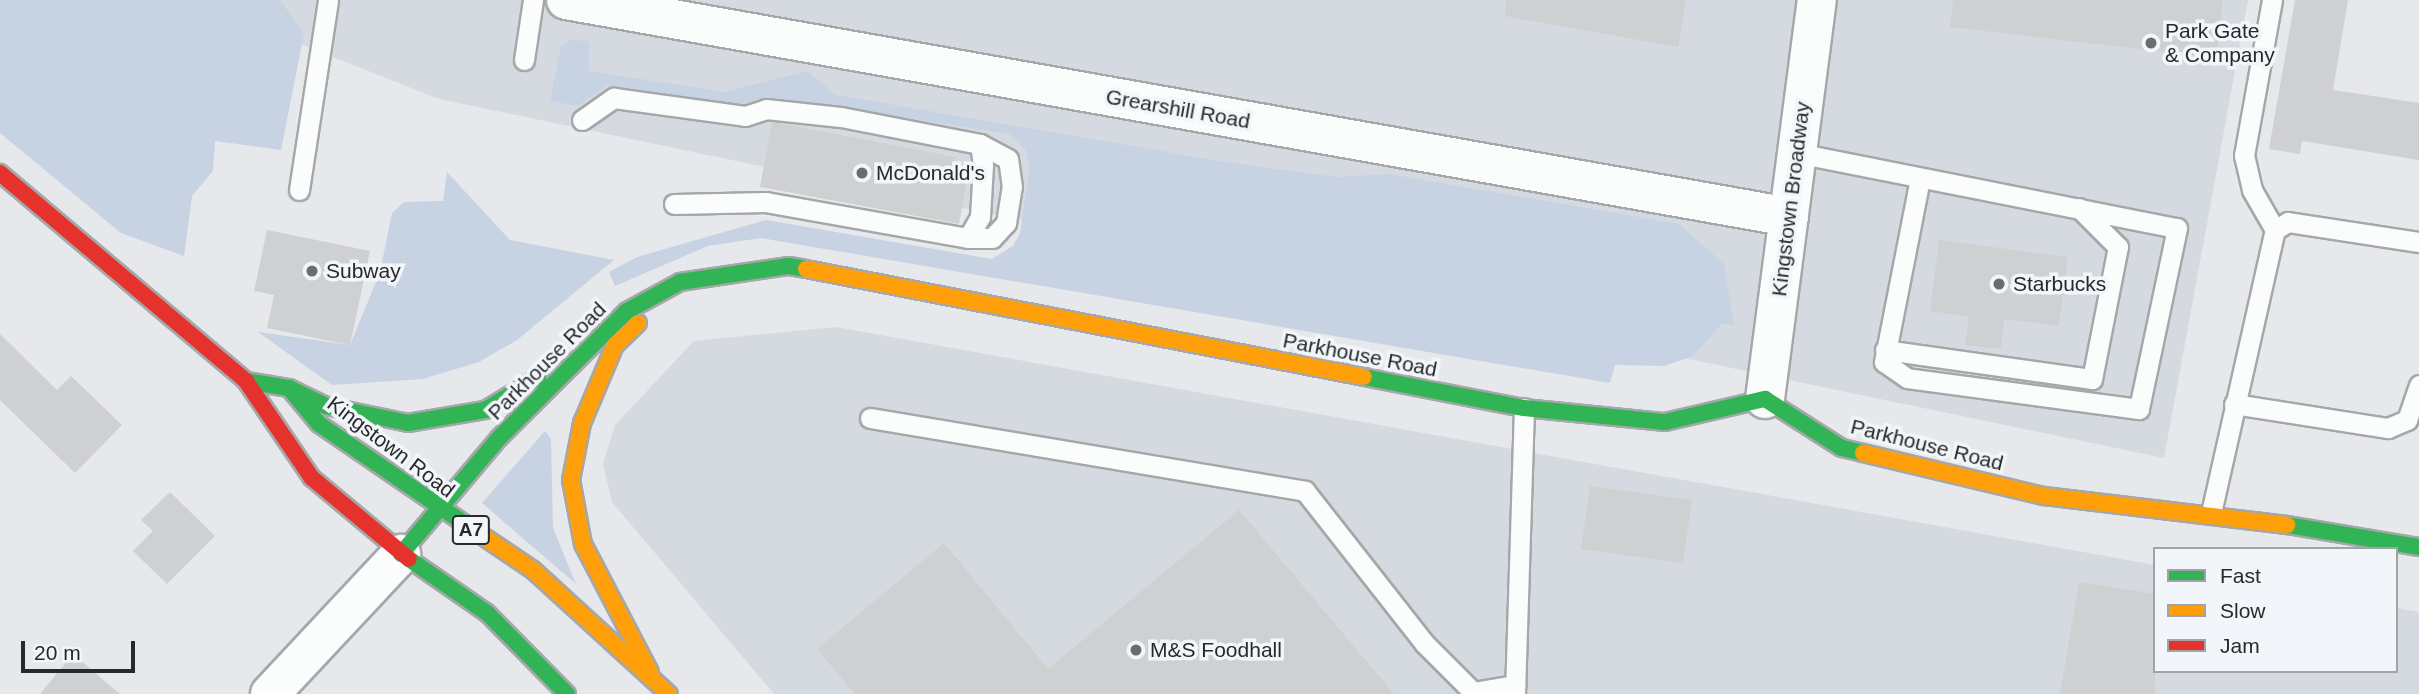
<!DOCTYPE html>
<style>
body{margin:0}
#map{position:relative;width:2419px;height:694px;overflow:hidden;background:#e6e8eb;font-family:Helvetica,sans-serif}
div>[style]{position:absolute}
.built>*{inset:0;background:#d4dae0}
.green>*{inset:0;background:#c7d3e2}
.building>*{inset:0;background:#cfd0d2}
.roads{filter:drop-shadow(2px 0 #a5a7a8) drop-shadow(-2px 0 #a5a7a8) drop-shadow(0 2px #a5a7a8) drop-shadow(0 -2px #a5a7a8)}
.lane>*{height:19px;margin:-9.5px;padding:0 9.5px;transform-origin:9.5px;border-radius:9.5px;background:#fbfcfc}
.street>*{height:38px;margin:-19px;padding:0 19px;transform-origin:19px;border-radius:19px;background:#fbfcfc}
.fast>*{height:16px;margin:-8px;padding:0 8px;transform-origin:8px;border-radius:8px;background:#30b455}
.slow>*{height:16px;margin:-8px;padding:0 8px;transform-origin:8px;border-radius:8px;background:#ff9f0a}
.jam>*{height:16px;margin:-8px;padding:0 8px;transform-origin:8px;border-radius:8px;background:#e5322d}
.dots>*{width:19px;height:19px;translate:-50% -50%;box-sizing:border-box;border:4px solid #f2f6fa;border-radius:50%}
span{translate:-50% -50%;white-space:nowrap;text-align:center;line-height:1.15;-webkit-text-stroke:7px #f2f6fa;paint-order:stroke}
.shield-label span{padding:2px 5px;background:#f2f6fa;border:2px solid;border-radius:5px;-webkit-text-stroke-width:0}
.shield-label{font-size:19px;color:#28292a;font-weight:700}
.poi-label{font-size:21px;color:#28292a}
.left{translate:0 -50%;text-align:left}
.street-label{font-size:21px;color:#28292a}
.legend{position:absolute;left:2153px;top:547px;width:245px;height:126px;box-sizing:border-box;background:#f2f6fa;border:2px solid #a1a4a7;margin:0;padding:9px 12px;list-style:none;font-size:21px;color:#28292a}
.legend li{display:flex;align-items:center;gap:14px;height:35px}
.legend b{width:35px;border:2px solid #a1a4a7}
.scale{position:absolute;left:21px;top:641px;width:114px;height:32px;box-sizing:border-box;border:4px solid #28292a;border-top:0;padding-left:9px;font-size:21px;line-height:24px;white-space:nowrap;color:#28292a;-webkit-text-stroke:5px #f2f6fa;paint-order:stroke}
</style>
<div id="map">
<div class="built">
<div style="clip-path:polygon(190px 0,2248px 0,2164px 458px,439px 99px)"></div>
<div style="clip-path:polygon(836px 327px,2155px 565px,2155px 671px,2396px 671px,2396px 608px,2419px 612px,2419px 694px,774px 694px,612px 502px,603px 464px,615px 425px,694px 341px)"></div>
</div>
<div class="green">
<div style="clip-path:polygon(0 0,280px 0,304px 34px,281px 150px,215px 141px,213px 171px,192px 196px,184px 256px,121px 233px,0 133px)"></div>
<div style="clip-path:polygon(571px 40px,589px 41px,589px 71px,725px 92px,807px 71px,836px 95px,1220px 161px,1336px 177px,1389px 174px,1679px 224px,1724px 264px,1734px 325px,1722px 324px,1693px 356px,1664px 366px,1615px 365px,1610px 383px,761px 238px,708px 246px,615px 286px,609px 272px,637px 257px,766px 220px,992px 259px,1013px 246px,1020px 233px,1030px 167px,1025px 149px,1009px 134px,777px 98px,723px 107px,606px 86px,578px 106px,550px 101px,561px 46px)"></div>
<div style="clip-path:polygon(447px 172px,510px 240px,614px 260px,517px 340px,479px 362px,423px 379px,332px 385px,258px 332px,350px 345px,380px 272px,392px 213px,404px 202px,443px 201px)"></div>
<div style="clip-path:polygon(545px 431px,551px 439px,553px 528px,576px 584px,482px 503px)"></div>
</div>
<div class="building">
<div style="clip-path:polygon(1506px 0,1686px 0,1678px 47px,1505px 16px)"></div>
<div style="clip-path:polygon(1953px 0,2223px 0,2216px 58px,1950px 27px)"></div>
<div style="clip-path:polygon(2295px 0,2348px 0,2333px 90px,2419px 103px,2419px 160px,2302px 141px,2300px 154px,2269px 149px)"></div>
<div style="clip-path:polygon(772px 122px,956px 157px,953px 171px,968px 174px,959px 224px,760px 187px)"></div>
<div style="clip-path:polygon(267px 230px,370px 251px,350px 345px,267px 328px,274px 295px,254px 291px)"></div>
<div style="clip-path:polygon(1939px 240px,2068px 257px,2059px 326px,2004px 319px,2001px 349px,1965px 345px,1969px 317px,1930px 311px)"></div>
<div style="clip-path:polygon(0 334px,57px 390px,71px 376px,122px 425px,75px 473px,0 400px)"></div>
<div style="clip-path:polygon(1590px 486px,1692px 500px,1683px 563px,1581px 549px)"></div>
<div style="clip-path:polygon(170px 492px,215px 536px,167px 584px,133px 551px,153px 531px,141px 520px)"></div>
<div style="clip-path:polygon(1239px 510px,1394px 694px,855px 694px,817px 649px,944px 543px,1048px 669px)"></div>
<div style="clip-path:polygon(2079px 582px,2155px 594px,2155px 694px,2060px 694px)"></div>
<div style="clip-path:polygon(73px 654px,120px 694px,40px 694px)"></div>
</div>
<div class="roads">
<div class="lane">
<div style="left:2272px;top:0;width:158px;rotate:100.2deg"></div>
<div style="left:2244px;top:155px;width:36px;rotate:77deg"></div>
<div style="left:2252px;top:190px;width:46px;rotate:60.1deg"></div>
<div style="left:524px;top:60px;width:61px;rotate:-81.5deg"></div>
<div style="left:582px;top:120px;width:39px;rotate:-35deg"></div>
<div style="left:614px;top:98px;width:132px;rotate:7.8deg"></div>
<div style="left:745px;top:116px;width:22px;rotate:-18deg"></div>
<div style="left:766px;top:109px;width:75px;rotate:6.1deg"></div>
<div style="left:841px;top:117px;width:142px;rotate:11deg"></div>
<div style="left:980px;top:144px;width:21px;rotate:82deg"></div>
<div style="left:983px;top:165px;width:52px;rotate:93.3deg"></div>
<div style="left:980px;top:217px;width:24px;rotate:120deg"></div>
<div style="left:968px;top:238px;width:205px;rotate:-169.9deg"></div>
<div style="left:766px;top:202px;width:92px;rotate:178.8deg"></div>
<div style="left:1797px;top:153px;width:387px;rotate:11.2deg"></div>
<div style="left:2177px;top:228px;width:185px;rotate:101.9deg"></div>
<div style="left:2139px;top:409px;width:234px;rotate:-172.4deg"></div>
<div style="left:1907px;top:378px;width:28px;rotate:-145deg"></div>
<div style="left:1884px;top:362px;width:187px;rotate:-78.9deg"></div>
<div style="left:299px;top:190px;width:192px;rotate:-81.3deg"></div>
<div style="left:968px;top:238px;width:24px"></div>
<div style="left:992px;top:238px;width:21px;rotate:-47deg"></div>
<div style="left:1006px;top:223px;width:36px;rotate:-81deg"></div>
<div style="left:1012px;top:187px;width:28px;rotate:-98deg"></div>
<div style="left:1008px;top:159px;width:32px;rotate:-152deg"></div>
<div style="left:1885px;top:350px;width:209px;rotate:8deg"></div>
<div style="left:2092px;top:379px;width:135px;rotate:-78.9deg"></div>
<div style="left:2118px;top:247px;width:55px;rotate:-135deg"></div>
<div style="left:2234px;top:404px;width:156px;rotate:8.9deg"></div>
<div style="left:2388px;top:428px;width:21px;rotate:-23deg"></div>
<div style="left:2407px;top:420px;width:37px;rotate:-71deg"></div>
<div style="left:870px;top:418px;width:441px;rotate:9.5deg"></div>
<div style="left:1305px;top:491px;width:193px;rotate:51.9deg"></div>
<div style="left:1424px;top:643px;width:69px;rotate:45deg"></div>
<div style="left:1473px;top:692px;width:43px;rotate:-9.5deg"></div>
<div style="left:2211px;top:513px;width:290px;rotate:-77.3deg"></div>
<div style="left:2275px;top:230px;width:15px;rotate:-32deg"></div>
<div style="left:2288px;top:222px;width:133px;rotate:8.7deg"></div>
<div style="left:1515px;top:694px;width:286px;rotate:-88.2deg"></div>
</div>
<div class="street">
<div style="left:566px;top:0;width:1242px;rotate:10.06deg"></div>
<div style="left:1765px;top:399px;width:402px;rotate:-82.6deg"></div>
<div style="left:270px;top:694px;width:192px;rotate:-46.9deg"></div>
</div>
<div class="fast">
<div style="left:1364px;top:377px;width:163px;rotate:11deg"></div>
<div style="left:1524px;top:408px;width:142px;rotate:5.7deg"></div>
<div style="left:1665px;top:422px;width:103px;rotate:-13deg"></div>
<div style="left:1765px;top:399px;width:91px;rotate:32.5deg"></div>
<div style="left:1842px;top:448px;width:22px;rotate:13deg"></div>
<div style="left:246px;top:381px;width:44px;rotate:9.2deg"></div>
<div style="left:289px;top:388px;width:47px;rotate:50.2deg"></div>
<div style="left:319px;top:424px;width:204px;rotate:34.4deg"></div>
<div style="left:289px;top:388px;width:41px;rotate:25.9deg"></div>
<div style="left:326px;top:406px;width:84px;rotate:11.7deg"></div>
<div style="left:408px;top:423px;width:78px;rotate:-9.6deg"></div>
<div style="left:485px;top:410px;width:62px;rotate:-31.1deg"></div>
<div style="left:2287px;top:525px;width:134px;rotate:9.5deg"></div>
<div style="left:401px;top:554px;width:152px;rotate:-49.8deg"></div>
<div style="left:499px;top:438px;width:180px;rotate:-44.8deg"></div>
<div style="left:627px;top:311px;width:60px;rotate:-28.7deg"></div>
<div style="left:680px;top:282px;width:110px;rotate:-8.4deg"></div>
<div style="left:789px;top:266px;width:17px;rotate:10deg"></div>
<div style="left:409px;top:559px;width:95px;rotate:34.7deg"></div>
<div style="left:487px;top:613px;width:114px;rotate:45.4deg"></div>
</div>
<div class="slow">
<div style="left:806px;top:269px;width:568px;rotate:10.95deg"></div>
<div style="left:638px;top:323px;width:32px;rotate:136deg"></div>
<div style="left:615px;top:345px;width:85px;rotate:112.9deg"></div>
<div style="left:582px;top:423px;width:58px;rotate:100.9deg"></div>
<div style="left:571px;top:480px;width:65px;rotate:79.4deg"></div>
<div style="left:583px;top:544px;width:144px;rotate:62.4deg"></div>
<div style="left:1863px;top:453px;width:186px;rotate:13.4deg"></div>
<div style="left:2044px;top:496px;width:245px;rotate:6.8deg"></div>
<div style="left:487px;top:539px;width:55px;rotate:34deg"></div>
<div style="left:533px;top:570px;width:184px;rotate:42.4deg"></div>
</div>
<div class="jam">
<div style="left:0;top:173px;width:322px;rotate:40.2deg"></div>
<div style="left:246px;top:381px;width:117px;rotate:55.8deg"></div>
<div style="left:312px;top:478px;width:126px;rotate:39.9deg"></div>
</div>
</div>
<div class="dots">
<div style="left:2151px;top:43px;background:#6a6c6e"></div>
<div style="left:862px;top:173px;background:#6a6c6e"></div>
<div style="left:312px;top:271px;background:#6a6c6e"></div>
<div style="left:1999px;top:284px;background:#6a6c6e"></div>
<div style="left:1136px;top:650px;background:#6a6c6e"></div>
</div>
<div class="shield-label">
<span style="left:471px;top:530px">A7</span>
</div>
<div class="poi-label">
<span class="left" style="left:2165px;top:43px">Park Gate<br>&amp; Company</span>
<span class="left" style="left:876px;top:173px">McDonald's</span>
<span class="left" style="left:326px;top:271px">Subway</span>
<span class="left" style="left:2013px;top:284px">Starbucks</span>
<span class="left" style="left:1150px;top:650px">M&amp;S Foodhall</span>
</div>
<div class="street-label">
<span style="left:1178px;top:109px;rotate:10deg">Grearshill Road</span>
<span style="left:1791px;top:199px;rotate:-83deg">Kingstown Broadway</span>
<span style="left:1360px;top:355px;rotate:11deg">Parkhouse Road</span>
<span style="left:547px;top:361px;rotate:-45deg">Parkhouse Road</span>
<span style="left:1927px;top:445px;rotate:14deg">Parkhouse Road</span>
<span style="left:391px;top:447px;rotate:37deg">Kingstown Road</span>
</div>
<ul class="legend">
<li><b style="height:9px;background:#30b455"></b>Fast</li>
<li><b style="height:9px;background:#ff9f0a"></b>Slow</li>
<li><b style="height:9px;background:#e5322d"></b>Jam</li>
</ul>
<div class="scale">20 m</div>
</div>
